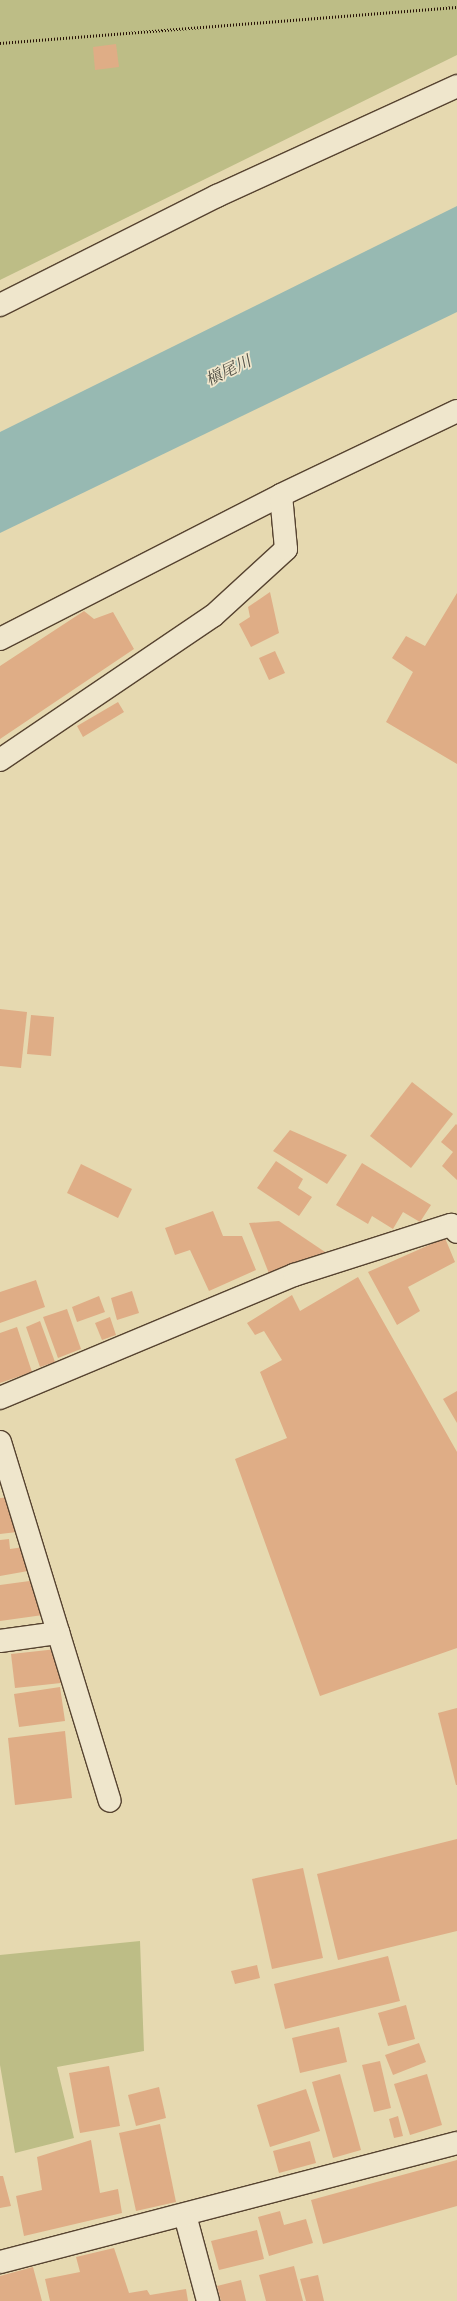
<!DOCTYPE html>
<meta charset="utf-8">
<style>
body{margin:0}
#map{position:relative;width:457px;height:2301px;overflow:hidden;background:#e6d9b0;font-family:"Gentium Book Plus","Noto Serif JP",serif}
div>[style]{position:absolute}
.green>*{inset:0;background:#bdbd86}
.water>*{inset:0;background:#97b9b2}
.building>*{inset:0;background:#dfad86}
.path>*{height:2.5px;margin-top:-1.25px;transform-origin:0;background:repeating-linear-gradient(90deg,#261105 0 1px,transparent 0 3px)}
.roads{filter:drop-shadow(1px 0 #564330) drop-shadow(-1px 0 #564330) drop-shadow(0 1px #564330) drop-shadow(0 -1px #564330)}
.minor>*{height:22px;margin:-11px;padding:0 11px;transform-origin:11px;border-radius:11px;background:#efe6cc}
span{translate:-50% -50%;white-space:nowrap;text-align:center;line-height:1.15;-webkit-text-stroke:3.5px #efe6cc;paint-order:stroke}
.water-label{font-size:16px;color:#4e4c42;font-style:italic}
</style>
<div id="map">
<div class="green">
<div style="clip-path:polygon(0 0,457px 0,457px 55px,0 280px)"></div>
<div style="clip-path:polygon(140px 1941px,144px 2051px,57px 2067px,74px 2138px,15px 2153px,0 2065px,0 1955px)"></div>
</div>
<div class="water">
<div style="clip-path:polygon(457px 206px,457px 312px,0 533px,0 432px)"></div>
</div>
<div class="building">
<div style="clip-path:polygon(116px 44px,119px 67px,95px 70px,93px 47px)"></div>
<div style="clip-path:polygon(270px 592px,279px 633px,251px 647px,239px 624px,250px 617px,248px 607px)"></div>
<div style="clip-path:polygon(457px 593px,457px 764px,386px 722px,413px 672px,392px 658px,406px 636px,425px 646px)"></div>
<div style="clip-path:polygon(84px 611px,94px 619px,113px 612px,134px 649px,0 739px,0 666px)"></div>
<div style="clip-path:polygon(275px 651px,285px 673px,269px 680px,259px 658px)"></div>
<div style="clip-path:polygon(118px 702px,124px 712px,83px 737px,77px 726px)"></div>
<div style="clip-path:polygon(0 1009px,27px 1012px,21px 1068px,0 1066px)"></div>
<div style="clip-path:polygon(31px 1015px,54px 1017px,51px 1056px,27px 1054px)"></div>
<div style="clip-path:polygon(412px 1082px,453px 1114px,411px 1168px,370px 1136px)"></div>
<div style="clip-path:polygon(456px 1124px,457px 1125px,457px 1180px,442px 1166px,453px 1152px,441px 1142px)"></div>
<div style="clip-path:polygon(290px 1130px,347px 1155px,327px 1184px,273px 1151px)"></div>
<div style="clip-path:polygon(276px 1161px,303px 1179px,298px 1188px,312px 1197px,299px 1216px,257px 1188px)"></div>
<div style="clip-path:polygon(362px 1163px,431px 1205px,420px 1222px,403px 1212px,393px 1229px,372px 1216px,368px 1224px,336px 1205px)"></div>
<div style="clip-path:polygon(81px 1164px,132px 1189px,118px 1218px,67px 1193px)"></div>
<div style="clip-path:polygon(213px 1211px,223px 1236px,242px 1236px,256px 1270px,209px 1291px,190px 1250px,175px 1255px,165px 1228px)"></div>
<div style="clip-path:polygon(279px 1221px,328px 1254px,270px 1276px,249px 1223px)"></div>
<div style="clip-path:polygon(445px 1238px,455px 1262px,408px 1287px,420px 1311px,397px 1325px,368px 1272px)"></div>
<div style="clip-path:polygon(358px 1277px,457px 1452px,457px 1648px,320px 1696px,235px 1459px,287px 1438px,260px 1372px,282px 1360px,264px 1331px,255px 1335px,247px 1323px,292px 1295px,300px 1311px)"></div>
<div style="clip-path:polygon(36px 1280px,45px 1307px,0 1323px,0 1292px)"></div>
<div style="clip-path:polygon(132px 1291px,139px 1313px,117px 1320px,111px 1298px)"></div>
<div style="clip-path:polygon(99px 1296px,105px 1312px,77px 1322px,72px 1307px)"></div>
<div style="clip-path:polygon(67px 1309px,81px 1349px,58px 1358px,43px 1317px)"></div>
<div style="clip-path:polygon(110px 1317px,116px 1335px,102px 1340px,95px 1323px)"></div>
<div style="clip-path:polygon(40px 1321px,55px 1362px,40px 1367px,26px 1327px)"></div>
<div style="clip-path:polygon(17px 1327px,32px 1372px,0 1383px,0 1333px)"></div>
<div style="clip-path:polygon(457px 1391px,457px 1423px,443px 1399px)"></div>
<div style="clip-path:polygon(13px 1497px,17px 1532px,0 1534px,0 1498px)"></div>
<div style="clip-path:polygon(9px 1539px,10px 1549px,24px 1547px,28px 1571px,0 1576px,0 1540px)"></div>
<div style="clip-path:polygon(37px 1580px,43px 1615px,0 1621px,0 1585px)"></div>
<div style="clip-path:polygon(57px 1649px,61px 1683px,15px 1688px,11px 1654px)"></div>
<div style="clip-path:polygon(60px 1687px,65px 1721px,19px 1727px,14px 1694px)"></div>
<div style="clip-path:polygon(457px 1708px,457px 1785px,456px 1785px,438px 1713px)"></div>
<div style="clip-path:polygon(65px 1731px,72px 1798px,15px 1805px,8px 1738px)"></div>
<div style="clip-path:polygon(457px 1839px,457px 1931px,338px 1960px,317px 1874px)"></div>
<div style="clip-path:polygon(303px 1868px,323px 1958px,272px 1969px,252px 1879px)"></div>
<div style="clip-path:polygon(388px 1956px,400px 2001px,285px 2029px,274px 1984px)"></div>
<div style="clip-path:polygon(257px 1965px,260px 1978px,235px 1984px,231px 1971px)"></div>
<div style="clip-path:polygon(406px 2005px,415px 2039px,388px 2046px,378px 2013px)"></div>
<div style="clip-path:polygon(339px 2027px,347px 2062px,300px 2073px,292px 2038px)"></div>
<div style="clip-path:polygon(419px 2043px,426px 2062px,393px 2075px,385px 2055px)"></div>
<div style="clip-path:polygon(380px 2061px,391px 2108px,374px 2112px,362px 2065px)"></div>
<div style="clip-path:polygon(109px 2066px,120px 2126px,80px 2133px,69px 2073px)"></div>
<div style="clip-path:polygon(340px 2074px,361px 2150px,333px 2158px,312px 2082px)"></div>
<div style="clip-path:polygon(427px 2074px,442px 2125px,410px 2135px,394px 2084px)"></div>
<div style="clip-path:polygon(159px 2087px,166px 2118px,136px 2126px,128px 2095px)"></div>
<div style="clip-path:polygon(306px 2089px,320px 2131px,270px 2147px,257px 2105px)"></div>
<div style="clip-path:polygon(398px 2116px,403px 2136px,394px 2138px,389px 2119px)"></div>
<div style="clip-path:polygon(160px 2124px,176px 2202px,136px 2211px,119px 2133px)"></div>
<div style="clip-path:polygon(91px 2140px,100px 2193px,118px 2189px,122px 2213px,24px 2236px,16px 2196px,42px 2190px,37px 2157px)"></div>
<div style="clip-path:polygon(310px 2141px,316px 2163px,279px 2173px,273px 2151px)"></div>
<div style="clip-path:polygon(457px 2160px,457px 2206px,323px 2244px,311px 2200px)"></div>
<div style="clip-path:polygon(0 2176px,3px 2176px,11px 2206px,0 2208px)"></div>
<div style="clip-path:polygon(280px 2211px,284px 2225px,306px 2219px,313px 2243px,269px 2256px,258px 2217px)"></div>
<div style="clip-path:polygon(257px 2230px,264px 2259px,219px 2270px,211px 2241px)"></div>
<div style="clip-path:polygon(114px 2248px,129px 2293px,147px 2290px,150px 2295px,186px 2289px,188px 2301px,50px 2301px,45px 2279px,80px 2272px,76px 2257px)"></div>
<div style="clip-path:polygon(294px 2266px,303px 2301px,266px 2301px,259px 2275px)"></div>
<div style="clip-path:polygon(33px 2267px,42px 2301px,0 2301px,0 2276px)"></div>
<div style="clip-path:polygon(318px 2275px,324px 2301px,306px 2301px,300px 2279px)"></div>
<div style="clip-path:polygon(241px 2280px,246px 2301px,221px 2301px,217px 2286px)"></div>
</div>
<div class="path">
<div style="left:0;top:43px;width:458px;rotate:-4.5deg"></div>
</div>
<div class="roads">
<div class="minor">
<div style="left:0;top:305px;width:243px;rotate:-26.7deg"></div>
<div style="left:217px;top:196px;width:264px;rotate:-24.6deg"></div>
<div style="left:0;top:639px;width:316px;rotate:-27.1deg"></div>
<div style="left:281px;top:495px;width:195px;rotate:-25.5deg"></div>
<div style="left:0;top:760px;width:257px;rotate:-34.1deg"></div>
<div style="left:213px;top:616px;width:99px;rotate:-42.5deg"></div>
<div style="left:286px;top:549px;width:54px;rotate:-95.3deg"></div>
<div style="left:0;top:1398px;width:319px;rotate:-22.7deg"></div>
<div style="left:294px;top:1275px;width:165px;rotate:-17.7deg"></div>
<div style="left:451px;top:1225px;width:9px;rotate:49deg"></div>
<div style="left:0;top:1442px;width:375px;rotate:73deg"></div>
<div style="left:0;top:1641px;width:59px;rotate:-7.9deg"></div>
<div style="left:185px;top:2215px;width:89px;rotate:75deg"></div>
<div style="left:0;top:2262px;width:472px;rotate:-14.6deg"></div>
</div>
</div>
<div class="water-label">
<span style="left:228px;top:370px;rotate:-26deg">槇尾川</span>
</div>
</div>
